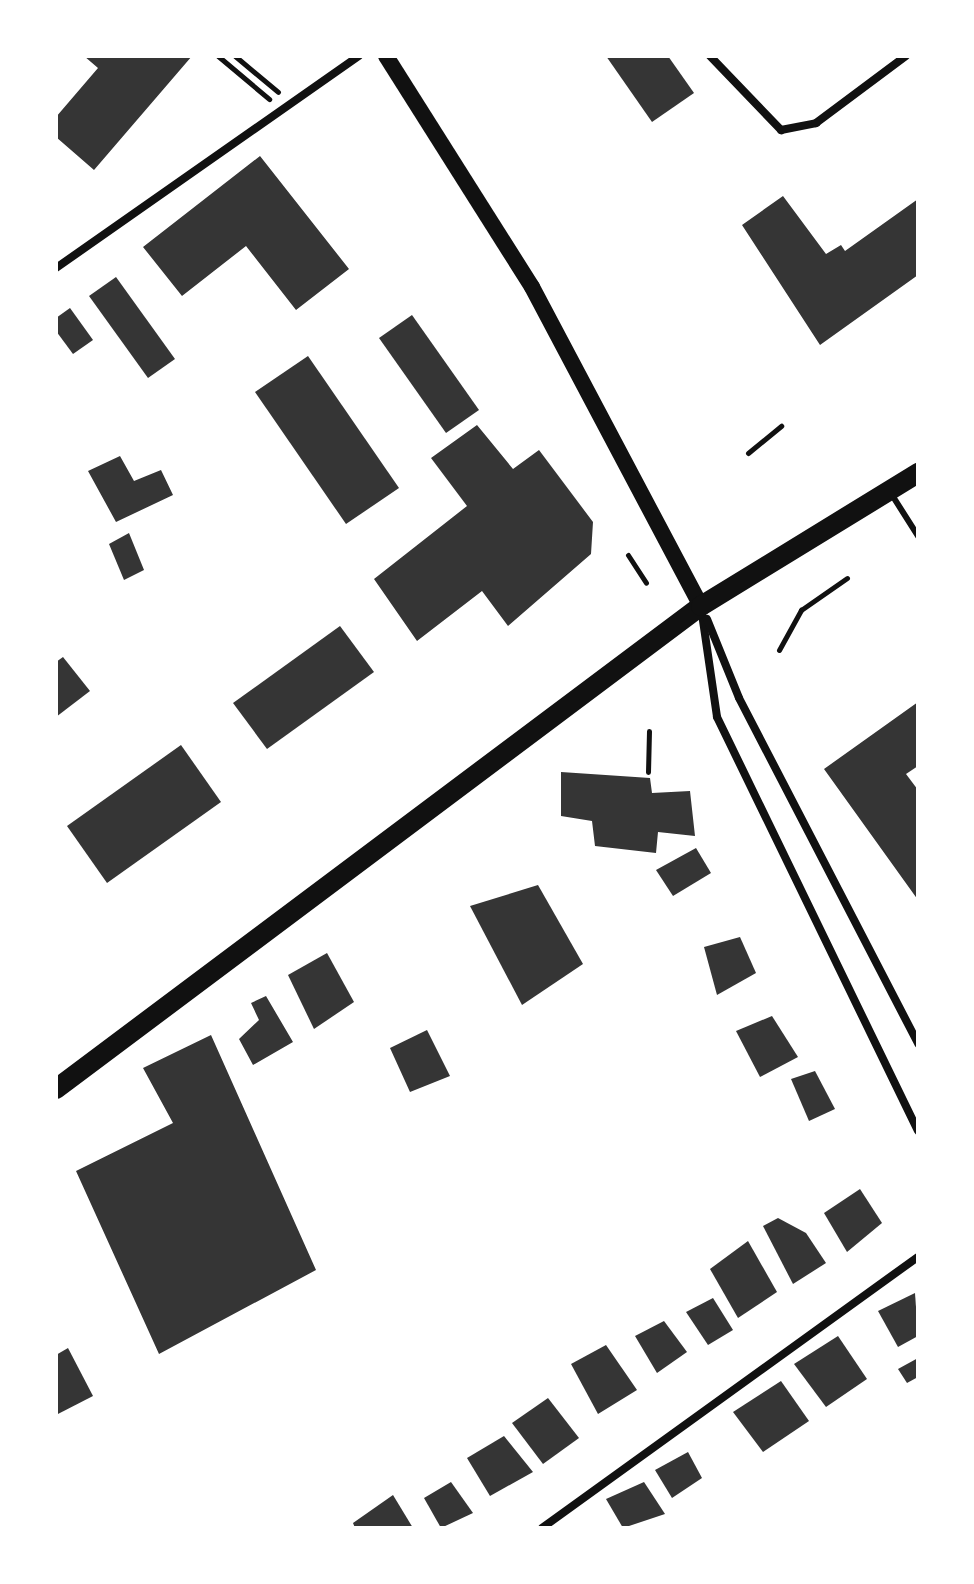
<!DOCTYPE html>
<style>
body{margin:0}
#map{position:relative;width:974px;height:1584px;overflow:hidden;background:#fff;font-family:"Source Sans 3",sans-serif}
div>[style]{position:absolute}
.building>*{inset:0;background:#353535}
.path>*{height:5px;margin:-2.5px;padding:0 2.5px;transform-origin:2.5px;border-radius:2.5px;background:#111}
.service>*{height:6px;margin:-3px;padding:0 3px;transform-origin:3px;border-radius:3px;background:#111}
.minor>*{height:8px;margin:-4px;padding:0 4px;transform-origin:4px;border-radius:4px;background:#111}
.secondary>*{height:16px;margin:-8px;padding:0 8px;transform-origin:8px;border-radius:8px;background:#111}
.primary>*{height:20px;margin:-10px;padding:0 10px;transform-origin:10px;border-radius:10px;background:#111}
span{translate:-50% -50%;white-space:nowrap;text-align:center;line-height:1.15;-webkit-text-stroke:8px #fff;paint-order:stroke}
.frame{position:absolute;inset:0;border:58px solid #fff;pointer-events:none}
</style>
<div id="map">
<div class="building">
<div style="clip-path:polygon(84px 56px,192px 56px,94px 170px,56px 137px,56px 117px,98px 68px)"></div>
<div style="clip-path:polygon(606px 56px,668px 56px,694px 93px,652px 122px)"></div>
<div style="clip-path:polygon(260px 156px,349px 269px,296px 310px,246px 246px,182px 296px,143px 247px)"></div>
<div style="clip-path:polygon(783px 196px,826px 254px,841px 245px,845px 251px,918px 199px,918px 275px,820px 345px,742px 225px)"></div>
<div style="clip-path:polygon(116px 277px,175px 359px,148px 378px,89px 296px)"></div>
<div style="clip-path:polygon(70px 308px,93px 340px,73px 354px,56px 331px,56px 318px)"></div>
<div style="clip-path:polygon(412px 315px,479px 410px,446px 433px,379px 338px)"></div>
<div style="clip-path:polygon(308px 356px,399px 488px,346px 524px,255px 392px)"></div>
<div style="clip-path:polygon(477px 425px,513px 469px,539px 450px,593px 522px,591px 554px,508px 626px,482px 591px,417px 641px,374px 579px,467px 506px,431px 458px)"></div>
<div style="clip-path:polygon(120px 456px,134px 481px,161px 470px,173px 495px,116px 522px,88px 471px)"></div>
<div style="clip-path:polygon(129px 533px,144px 570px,124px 580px,109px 544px)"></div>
<div style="clip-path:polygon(340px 626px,374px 672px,267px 749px,233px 703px)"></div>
<div style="clip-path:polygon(63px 657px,90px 691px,56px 717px,56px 662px)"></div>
<div style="clip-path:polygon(918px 702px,918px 766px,906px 774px,918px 790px,918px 900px,824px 769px)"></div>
<div style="clip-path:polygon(181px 745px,221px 802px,107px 883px,67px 826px)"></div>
<div style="clip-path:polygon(561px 772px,650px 778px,652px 793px,690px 791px,695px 836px,658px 832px,656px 853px,595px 846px,592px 821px,561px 816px)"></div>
<div style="clip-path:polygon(696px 848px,711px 873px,673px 896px,656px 870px)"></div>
<div style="clip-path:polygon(538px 885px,583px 964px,522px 1005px,470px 906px)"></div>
<div style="clip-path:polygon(740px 937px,756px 973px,717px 995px,704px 947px)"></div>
<div style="clip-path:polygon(327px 953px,354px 1002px,314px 1029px,288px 975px)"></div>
<div style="clip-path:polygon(266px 996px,293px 1042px,253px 1065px,239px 1039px,259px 1020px,251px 1003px)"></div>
<div style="clip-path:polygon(772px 1016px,798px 1057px,760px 1077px,736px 1031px)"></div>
<div style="clip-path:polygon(427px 1030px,450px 1076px,410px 1092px,390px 1048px)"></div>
<div style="clip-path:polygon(211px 1035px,316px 1270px,159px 1354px,76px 1171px,173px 1123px,143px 1068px)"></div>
<div style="clip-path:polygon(815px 1071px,835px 1109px,809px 1121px,791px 1079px)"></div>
<div style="clip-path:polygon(860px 1189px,882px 1223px,847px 1252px,824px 1213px)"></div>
<div style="clip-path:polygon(778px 1218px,806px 1233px,826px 1263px,793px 1284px,763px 1226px)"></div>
<div style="clip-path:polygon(748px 1241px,777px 1292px,738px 1318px,710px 1269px)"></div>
<div style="clip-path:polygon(915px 1293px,918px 1336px,898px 1347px,878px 1311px)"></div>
<div style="clip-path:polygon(713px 1298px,733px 1330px,708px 1345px,686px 1312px)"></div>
<div style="clip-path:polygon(664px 1321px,687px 1352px,657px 1373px,635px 1336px)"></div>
<div style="clip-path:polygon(838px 1336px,867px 1379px,826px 1407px,794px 1364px)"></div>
<div style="clip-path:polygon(606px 1345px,637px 1390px,598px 1414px,571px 1364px)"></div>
<div style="clip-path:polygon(68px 1348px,93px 1396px,56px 1415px,56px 1355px)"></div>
<div style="clip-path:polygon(918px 1358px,918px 1377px,907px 1383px,898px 1369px)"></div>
<div style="clip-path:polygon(781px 1381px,809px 1421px,763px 1452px,733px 1412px)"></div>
<div style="clip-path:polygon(548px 1398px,579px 1438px,543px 1464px,512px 1423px)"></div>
<div style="clip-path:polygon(504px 1436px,533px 1472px,490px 1496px,467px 1458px)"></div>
<div style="clip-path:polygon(688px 1452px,702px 1478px,672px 1498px,655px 1470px)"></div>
<div style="clip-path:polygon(451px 1482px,473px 1513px,441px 1528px,424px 1498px)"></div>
<div style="clip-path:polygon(644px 1482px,665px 1514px,623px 1528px,606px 1499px)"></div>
<div style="clip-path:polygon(393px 1495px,413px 1528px,355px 1528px,353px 1523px)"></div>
</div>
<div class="path">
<div style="left:218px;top:56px;width:67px;rotate:40.1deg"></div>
<div style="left:235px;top:56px;width:56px;rotate:39.9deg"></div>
<div style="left:748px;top:453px;width:43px;rotate:-39.3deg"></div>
<div style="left:628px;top:555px;width:33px;rotate:57deg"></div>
<div style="left:779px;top:650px;width:46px;rotate:-61.2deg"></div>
<div style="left:801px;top:610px;width:56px;rotate:-34.8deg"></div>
<div style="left:648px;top:772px;width:41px;rotate:-88.6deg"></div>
</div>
<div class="service">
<div style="left:892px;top:495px;width:49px;rotate:57.6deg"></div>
</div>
<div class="minor">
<div style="left:710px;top:56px;width:103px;rotate:46.2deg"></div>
<div style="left:781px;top:130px;width:36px;rotate:-11deg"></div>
<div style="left:816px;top:123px;width:112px;rotate:-36.7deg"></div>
<div style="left:56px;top:268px;width:370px;rotate:-35deg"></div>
<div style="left:701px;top:607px;width:111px;rotate:81.7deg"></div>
<div style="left:717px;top:717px;width:460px;rotate:64.1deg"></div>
<div style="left:707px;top:619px;width:85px;rotate:67.9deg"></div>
<div style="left:739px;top:698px;width:390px;rotate:62.6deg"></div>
<div style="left:542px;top:1528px;width:463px;rotate:-35.8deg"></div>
</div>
<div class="secondary">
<div style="left:386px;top:56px;width:273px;rotate:57.7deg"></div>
<div style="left:532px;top:287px;width:361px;rotate:62.1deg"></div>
</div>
<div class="primary">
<div style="left:56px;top:1089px;width:806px;rotate:-36.83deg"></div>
<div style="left:701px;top:606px;width:255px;rotate:-31.5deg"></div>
</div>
<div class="frame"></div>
</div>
